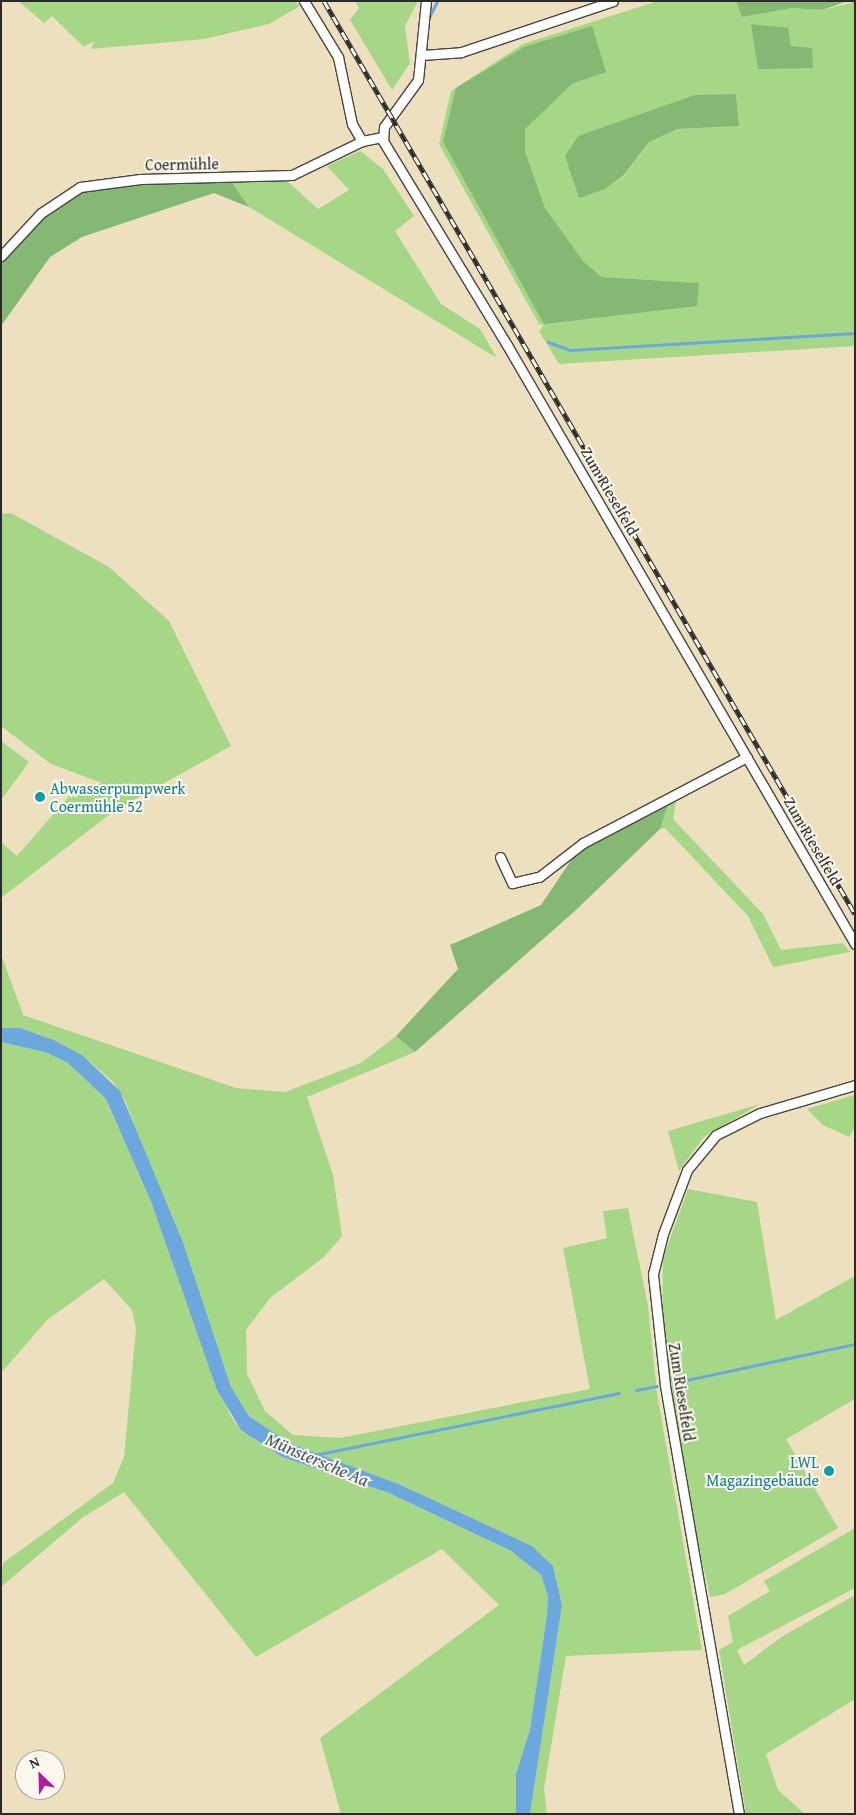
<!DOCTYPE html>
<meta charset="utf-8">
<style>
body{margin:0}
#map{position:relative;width:856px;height:1815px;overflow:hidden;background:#ece0be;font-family:"Gentium Book Plus",serif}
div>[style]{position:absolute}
.green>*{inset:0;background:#a6d786}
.forest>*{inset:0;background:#84b873}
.water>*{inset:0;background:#6ca8dd}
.stream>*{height:3px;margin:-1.5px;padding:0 1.5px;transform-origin:1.5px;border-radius:1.5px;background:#6ca8dd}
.roads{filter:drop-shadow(1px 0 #484641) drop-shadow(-1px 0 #484641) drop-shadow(0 1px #484641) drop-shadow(0 -1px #484641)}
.street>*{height:9px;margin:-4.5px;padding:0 4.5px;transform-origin:4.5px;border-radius:4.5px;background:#fff}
.rail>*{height:5px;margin-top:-2.5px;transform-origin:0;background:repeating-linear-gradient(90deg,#fbf7ec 0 9px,#2b2b2b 0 18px);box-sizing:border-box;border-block:1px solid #2b2b2b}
.dots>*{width:14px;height:14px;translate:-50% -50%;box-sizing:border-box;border:2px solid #fbf7ec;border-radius:50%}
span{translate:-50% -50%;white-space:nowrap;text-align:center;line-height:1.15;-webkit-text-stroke:4px #fbf7ec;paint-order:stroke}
.street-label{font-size:16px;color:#2b2b2b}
.culture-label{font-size:16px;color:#0d838f}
.left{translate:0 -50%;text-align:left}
.right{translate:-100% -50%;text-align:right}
.water-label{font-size:18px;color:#425769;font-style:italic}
.frame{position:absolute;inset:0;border:2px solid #2b2b2b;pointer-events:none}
.north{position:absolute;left:15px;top:1750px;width:50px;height:50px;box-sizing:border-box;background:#fbf7ec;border:1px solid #a8a59f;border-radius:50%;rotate:336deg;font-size:14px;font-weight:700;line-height:20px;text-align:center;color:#2b2b2b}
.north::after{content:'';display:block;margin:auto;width:18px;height:22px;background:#b5179e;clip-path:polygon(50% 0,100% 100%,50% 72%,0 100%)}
</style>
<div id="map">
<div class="green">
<div style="clip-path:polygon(18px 1px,294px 1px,300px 6px,269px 24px,204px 39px,91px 49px,94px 41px,84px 47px,52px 16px,44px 23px)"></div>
<div style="clip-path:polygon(355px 1px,418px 1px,405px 26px,410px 63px,392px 90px,350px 20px,359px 8px)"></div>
<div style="clip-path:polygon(evenodd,658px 1px,736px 1px,742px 17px,792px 8px,822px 10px,855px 2px,855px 346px,559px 364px,539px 331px,544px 325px,539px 324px,439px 144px,451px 91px,523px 44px,658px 1px,606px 72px,572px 84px,525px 128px,525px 151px,545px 208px,584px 262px,602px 277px,699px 283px,544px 324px,456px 88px,606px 72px,658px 1px,736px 94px,739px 126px,677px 129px,649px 142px,623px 177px,605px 189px,579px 136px,736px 94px)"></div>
<div style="clip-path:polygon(360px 151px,383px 169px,414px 216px,395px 231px,441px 304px,480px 329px,497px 358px,249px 207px,230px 180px,287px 181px,318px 209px,349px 190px,327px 166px)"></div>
<div style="clip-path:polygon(11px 513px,109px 567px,169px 621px,231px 746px,114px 811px,1px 898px,1px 842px,17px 856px,71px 794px,102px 783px,51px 764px,1px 726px,1px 514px)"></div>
<div style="clip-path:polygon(1px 741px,29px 762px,1px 800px)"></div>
<div style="clip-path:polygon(676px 801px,673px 819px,763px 914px,781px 950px,843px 943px,850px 952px,773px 967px,748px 916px,665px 828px,660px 829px,668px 805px)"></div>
<div style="clip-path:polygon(1px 954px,23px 1015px,236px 1088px,285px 1092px,361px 1063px,396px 1036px,415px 1052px,307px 1097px,333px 1175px,342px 1236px,324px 1257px,270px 1298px,246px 1330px,247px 1374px,265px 1411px,293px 1435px,340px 1438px,590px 1389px,563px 1248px,607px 1238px,603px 1211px,628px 1208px,648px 1306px,657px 1393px,702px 1650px,566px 1656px,544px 1789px,547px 1814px,530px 1814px,562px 1605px,553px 1566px,532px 1546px,401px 1485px,289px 1443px,249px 1416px,231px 1387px,184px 1245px,177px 1238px,125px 1100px,113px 1082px,82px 1055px,54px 1040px,20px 1028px,1px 1028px)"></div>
<div style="clip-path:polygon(1px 1042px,45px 1052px,68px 1063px,106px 1099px,152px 1204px,230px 1415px,241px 1430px,282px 1457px,389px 1493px,511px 1551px,541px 1575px,548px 1597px,547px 1615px,530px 1729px,516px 1774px,516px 1814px,341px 1814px,320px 1738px,499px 1605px,442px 1549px,256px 1657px,124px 1492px,82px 1518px,1px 1587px,3px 1563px,113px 1483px,124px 1457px,136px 1329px,132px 1310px,104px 1279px,47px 1320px,1px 1373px)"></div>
<div style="clip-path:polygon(855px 1095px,855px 1127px,849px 1137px,823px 1125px,807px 1109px)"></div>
<div style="clip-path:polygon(760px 1104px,704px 1137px,679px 1171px,668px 1131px)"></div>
<div style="clip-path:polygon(688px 1189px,757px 1202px,776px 1320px,855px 1276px,855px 1399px,786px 1439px,838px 1528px,725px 1594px,710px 1597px,691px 1512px,662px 1330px,663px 1258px)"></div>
<div style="clip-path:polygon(855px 1528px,855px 1588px,737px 1650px,744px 1665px,783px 1636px,855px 1595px,855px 1699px,766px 1754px,778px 1790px,805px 1814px,746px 1814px,719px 1650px,733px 1642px,728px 1616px,770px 1591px,764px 1581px)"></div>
</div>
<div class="forest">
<div style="clip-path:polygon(736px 1px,848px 1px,822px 10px,792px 8px,742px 17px)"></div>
<div style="clip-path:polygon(751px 24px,788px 28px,791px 46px,812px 48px,813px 68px,758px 69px)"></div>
<div style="clip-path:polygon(592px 26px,606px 72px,572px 84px,525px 129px,525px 151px,545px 208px,584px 262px,602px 277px,699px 283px,697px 306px,544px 324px,443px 142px,456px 88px,524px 47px)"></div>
<div style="clip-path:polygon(736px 94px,739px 126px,677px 129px,649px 142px,623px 176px,605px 189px,579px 198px,565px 156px,578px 136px,695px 95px)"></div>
<div style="clip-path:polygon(230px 180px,249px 207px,214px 193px,82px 237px,50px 257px,1px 326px,1px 260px,45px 212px,74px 192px,140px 182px)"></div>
<div style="clip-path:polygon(668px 805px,660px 829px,576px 910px,415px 1052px,396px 1036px,458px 969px,450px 945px,541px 905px,576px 853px)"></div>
</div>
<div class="water">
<div style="clip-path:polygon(1px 1028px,20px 1028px,54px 1040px,82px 1055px,120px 1091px,184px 1245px,231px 1387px,249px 1416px,289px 1443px,401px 1485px,532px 1546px,553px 1566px,562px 1605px,530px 1814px,516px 1814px,516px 1774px,530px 1729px,547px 1615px,548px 1597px,541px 1575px,511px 1551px,389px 1493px,282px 1457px,241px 1430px,217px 1390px,152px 1204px,106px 1099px,68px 1063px,45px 1052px,1px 1042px)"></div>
</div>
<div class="stream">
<div style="left:429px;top:17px;width:18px;rotate:-63deg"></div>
<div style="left:548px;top:342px;width:23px;rotate:20deg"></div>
<div style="left:570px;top:350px;width:286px;rotate:-3.4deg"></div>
<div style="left:677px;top:1382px;width:182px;rotate:-12.1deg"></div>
<div style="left:636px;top:1390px;width:21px;rotate:-11deg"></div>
<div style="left:314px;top:1455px;width:311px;rotate:-11.5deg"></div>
</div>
<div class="roads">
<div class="street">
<div style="left:304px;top:1px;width:66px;rotate:58.7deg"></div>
<div style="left:338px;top:57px;width:68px;rotate:78.2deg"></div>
<div style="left:352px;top:124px;width:20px;rotate:60deg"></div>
<div style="left:426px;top:1px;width:79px;rotate:95.8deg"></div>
<div style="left:418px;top:80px;width:58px;rotate:125.9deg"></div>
<div style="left:384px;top:127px;width:14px;rotate:94deg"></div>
<div style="left:383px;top:141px;width:239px;rotate:58.7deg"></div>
<div style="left:507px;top:345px;width:693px;rotate:59.84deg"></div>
<div style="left:422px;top:55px;width:39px;rotate:-4deg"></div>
<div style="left:461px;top:52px;width:160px;rotate:-18.5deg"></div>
<div style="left:1px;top:256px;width:59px;rotate:-47.1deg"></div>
<div style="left:41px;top:213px;width:47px;rotate:-33.7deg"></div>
<div style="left:80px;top:187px;width:61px;rotate:-7.6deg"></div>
<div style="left:140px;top:179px;width:152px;rotate:-1.5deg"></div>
<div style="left:292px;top:175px;width:78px;rotate:-25.9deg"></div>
<div style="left:362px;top:141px;width:20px;rotate:-11deg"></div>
<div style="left:500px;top:857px;width:29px;rotate:65deg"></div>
<div style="left:512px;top:883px;width:28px;rotate:-13deg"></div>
<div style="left:539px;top:877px;width:56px;rotate:-37.7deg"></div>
<div style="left:583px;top:843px;width:185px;rotate:-27.7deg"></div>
<div style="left:739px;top:1814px;width:435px;rotate:-99.8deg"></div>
<div style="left:665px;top:1385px;width:112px;rotate:-96.2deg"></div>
<div style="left:653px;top:1274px;width:41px;rotate:-76deg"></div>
<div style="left:663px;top:1234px;width:68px;rotate:-69.4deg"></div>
<div style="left:687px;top:1170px;width:45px;rotate:-50.4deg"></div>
<div style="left:716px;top:1135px;width:49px;rotate:-26.6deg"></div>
<div style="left:760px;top:1113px;width:99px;rotate:-16.4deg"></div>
</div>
</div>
<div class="rail">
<div style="left:324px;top:1px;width:1056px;rotate:59.82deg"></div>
</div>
<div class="dots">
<div style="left:40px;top:797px;background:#0f9aa8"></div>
<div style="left:829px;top:1471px;background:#0f9aa8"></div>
</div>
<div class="street-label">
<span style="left:182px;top:164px;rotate:-1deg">Coermühle</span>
<span style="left:610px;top:491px;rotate:60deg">Zum Rieselfeld</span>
<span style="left:813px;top:841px;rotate:60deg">Zum Rieselfeld</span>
<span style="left:682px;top:1392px;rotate:81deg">Zum Rieselfeld</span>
</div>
<div class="culture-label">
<span class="left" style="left:50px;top:797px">Abwasserpumpwerk<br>Coermühle 52</span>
<span class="right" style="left:819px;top:1471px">LWL<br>Magazingebäude</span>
</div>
<div class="water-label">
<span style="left:317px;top:1460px;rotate:23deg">Münstersche Aa</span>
</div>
<div class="frame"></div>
<div class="north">N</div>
</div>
